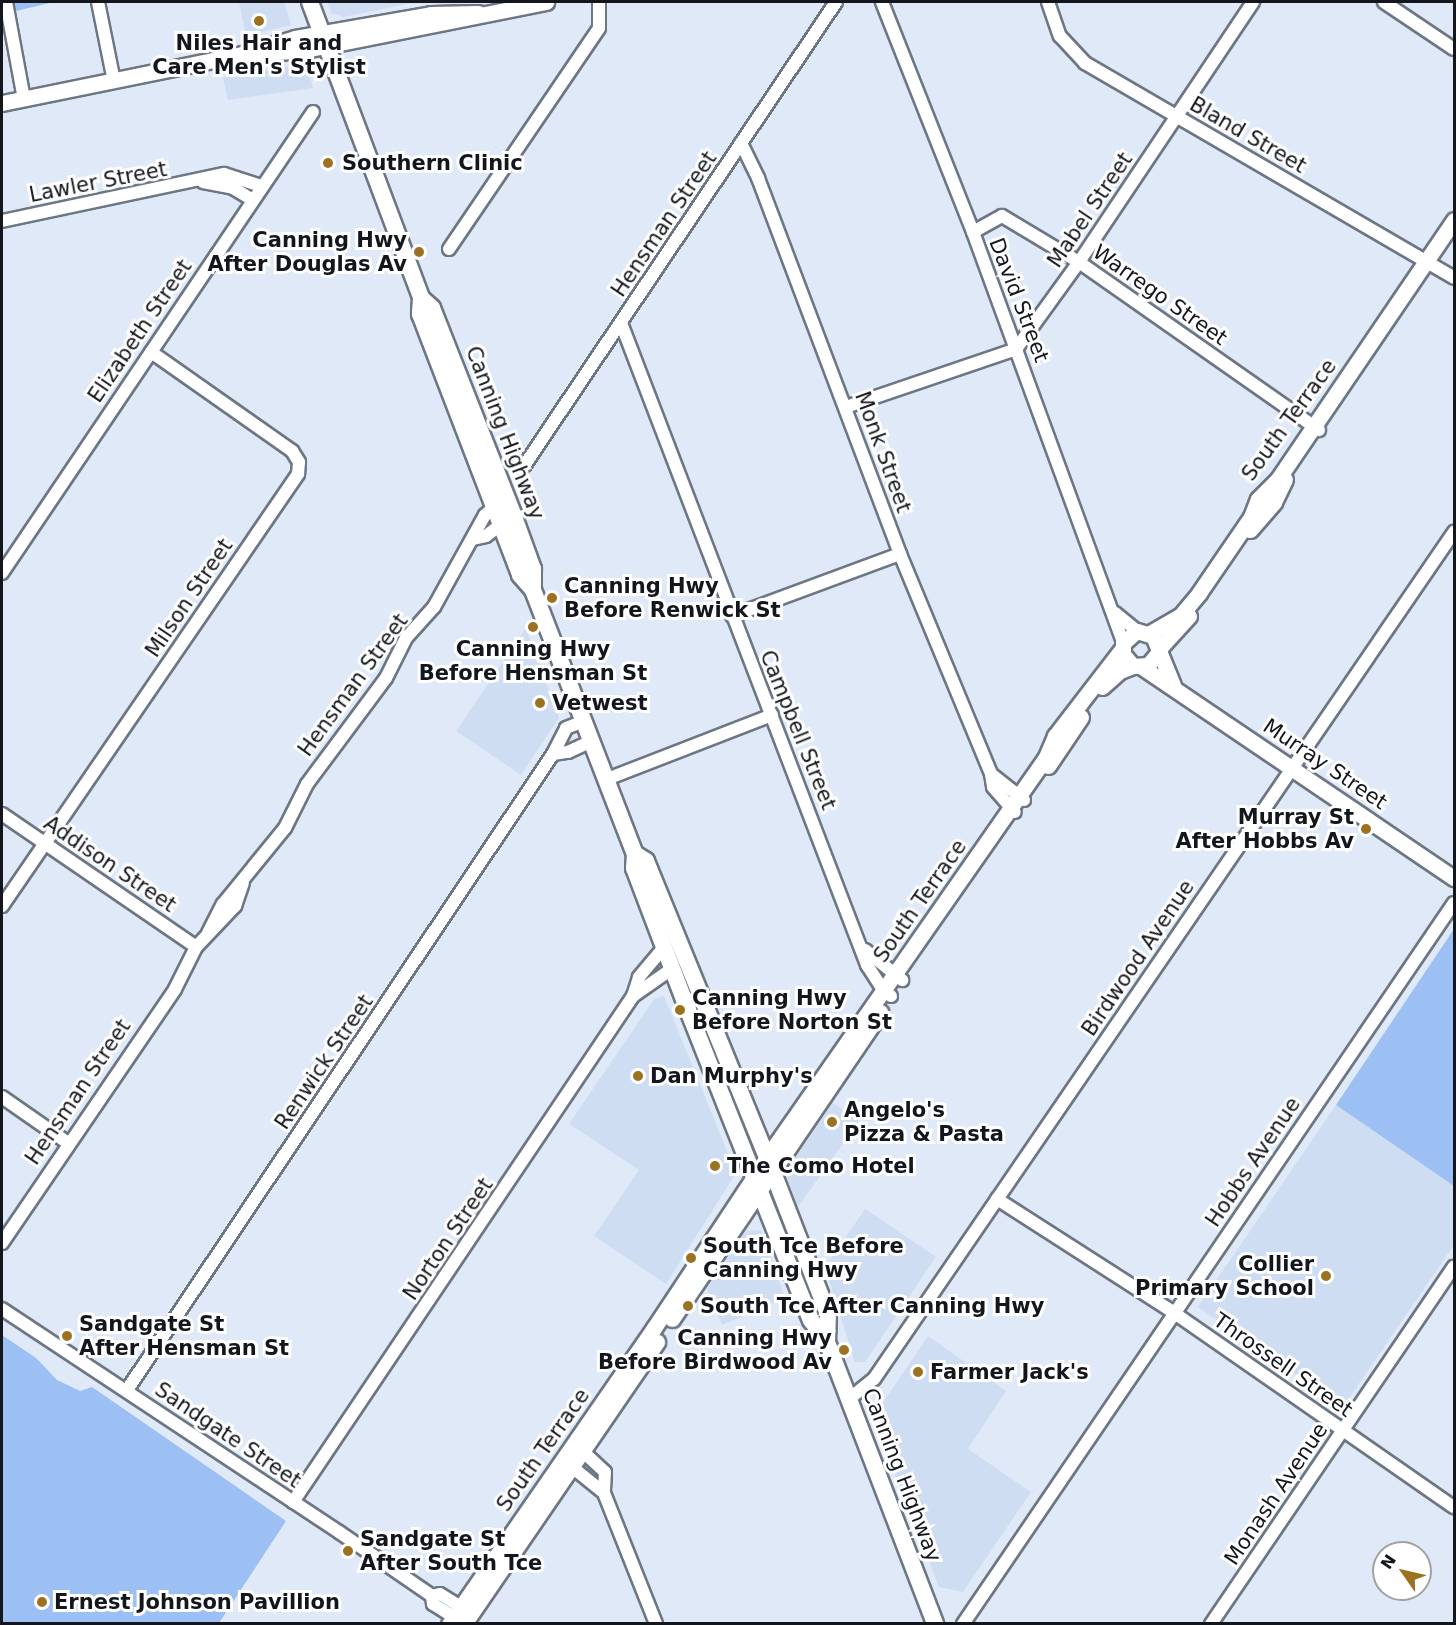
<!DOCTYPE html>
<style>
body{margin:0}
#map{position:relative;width:1456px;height:1625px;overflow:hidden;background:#dfe9f8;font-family:"DejaVu Sans",sans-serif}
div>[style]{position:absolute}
.built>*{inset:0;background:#cfddf2}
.green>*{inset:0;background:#9cbff4}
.roads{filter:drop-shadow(2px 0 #6d7683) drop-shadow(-2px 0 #6d7683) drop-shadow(0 2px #6d7683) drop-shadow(0 -2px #6d7683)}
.minor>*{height:12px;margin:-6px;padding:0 6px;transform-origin:6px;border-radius:6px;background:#fff}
.major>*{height:15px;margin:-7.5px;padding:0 7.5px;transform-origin:7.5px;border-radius:7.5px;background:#fff}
.highway>*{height:16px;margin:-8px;padding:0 8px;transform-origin:8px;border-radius:8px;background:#fff}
.dots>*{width:16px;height:16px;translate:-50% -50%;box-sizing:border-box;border:3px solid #fff;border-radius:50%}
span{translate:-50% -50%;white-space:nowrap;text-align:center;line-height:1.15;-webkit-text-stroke:6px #fff;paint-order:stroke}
.poi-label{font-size:21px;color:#13161c;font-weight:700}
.left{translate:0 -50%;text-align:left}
.right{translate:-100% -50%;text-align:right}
.street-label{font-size:21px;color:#13161c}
.frame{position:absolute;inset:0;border:3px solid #13161c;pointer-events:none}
.north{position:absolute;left:1372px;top:1541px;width:60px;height:60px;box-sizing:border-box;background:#fff;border:2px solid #a1a2a4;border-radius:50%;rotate:304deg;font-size:16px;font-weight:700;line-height:24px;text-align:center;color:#13161c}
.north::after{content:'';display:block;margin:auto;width:21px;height:27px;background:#9c7120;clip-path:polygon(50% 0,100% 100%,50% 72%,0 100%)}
</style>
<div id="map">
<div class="built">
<div style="clip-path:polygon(239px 2px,284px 2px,291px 25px,246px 36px)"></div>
<div style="clip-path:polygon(327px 2px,407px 2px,408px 4px,343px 17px,331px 13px)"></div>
<div style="clip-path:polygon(307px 63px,313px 88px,228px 100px,223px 78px)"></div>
<div style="clip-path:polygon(526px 628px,559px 718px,521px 775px,456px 731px)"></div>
<div style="clip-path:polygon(664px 996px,736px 1173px,666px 1284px,594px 1236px,639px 1170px,569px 1124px,654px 999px)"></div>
<div style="clip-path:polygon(833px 1103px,859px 1121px,798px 1207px,787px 1177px,788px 1169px)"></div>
<div style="clip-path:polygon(1336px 1105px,1454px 1186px,1454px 1245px,1343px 1407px,1198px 1307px)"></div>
<div style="clip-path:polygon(865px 1209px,936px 1257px,865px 1362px,855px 1362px,825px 1267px)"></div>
<div style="clip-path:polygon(761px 1230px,785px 1298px,722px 1325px,707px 1289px,746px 1231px)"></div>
<div style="clip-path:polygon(928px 1336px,1006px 1391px,968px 1449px,1031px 1492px,963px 1592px,939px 1587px,874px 1421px,875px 1414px)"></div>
</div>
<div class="green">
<div style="clip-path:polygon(14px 2px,54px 2px,16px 11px)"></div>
<div style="clip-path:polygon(1454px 929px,1454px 1186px,1336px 1105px)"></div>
<div style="clip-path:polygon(2px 1335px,36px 1358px,57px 1380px,80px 1391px,92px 1387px,286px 1521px,219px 1623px,2px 1623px)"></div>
</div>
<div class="roads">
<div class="minor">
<div style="left:6px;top:2px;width:99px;rotate:79.5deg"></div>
<div style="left:98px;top:2px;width:81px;rotate:78.6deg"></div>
<div style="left:882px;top:2px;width:247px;rotate:68.4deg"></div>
<div style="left:973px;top:232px;width:438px;rotate:69.9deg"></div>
<div style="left:1048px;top:2px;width:36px;rotate:71deg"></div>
<div style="left:1060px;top:36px;width:37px;rotate:47deg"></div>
<div style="left:1085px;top:63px;width:427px;rotate:30.2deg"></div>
<div style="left:1384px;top:2px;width:84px;rotate:33.9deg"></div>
<div style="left:741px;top:143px;width:39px;rotate:64deg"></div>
<div style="left:758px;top:178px;width:402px;rotate:69.3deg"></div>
<div style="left:900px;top:554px;width:238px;rotate:67.5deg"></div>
<div style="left:991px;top:774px;width:13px;rotate:81deg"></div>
<div style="left:993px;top:787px;width:33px;rotate:49deg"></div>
<div style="left:203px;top:182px;width:31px;rotate:11deg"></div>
<div style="left:233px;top:188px;width:21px;rotate:31deg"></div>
<div style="left:2px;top:221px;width:227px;rotate:-12deg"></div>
<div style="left:224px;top:174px;width:39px;rotate:18deg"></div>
<div style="left:973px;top:232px;width:33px;rotate:-29deg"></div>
<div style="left:1002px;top:216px;width:90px;rotate:30.9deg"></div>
<div style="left:1079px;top:262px;width:293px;rotate:35deg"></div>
<div style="left:449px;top:249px;width:267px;rotate:-55.8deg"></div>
<div style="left:599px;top:28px;width:26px;rotate:-90deg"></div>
<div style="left:621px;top:323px;width:688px;rotate:69.03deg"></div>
<div style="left:867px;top:965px;width:30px;rotate:57deg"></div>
<div style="left:883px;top:990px;width:10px;rotate:37deg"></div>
<div style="left:846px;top:407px;width:180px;rotate:-18.8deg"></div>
<div style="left:1016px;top:349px;width:107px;rotate:-54.1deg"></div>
<div style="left:1079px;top:262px;width:313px;rotate:-56.2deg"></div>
<div style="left:524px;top:466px;width:559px;rotate:-56.08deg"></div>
<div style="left:473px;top:539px;width:13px;rotate:-13deg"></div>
<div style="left:486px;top:536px;width:24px;rotate:-38deg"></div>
<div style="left:2px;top:573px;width:556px;rotate:-56deg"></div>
<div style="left:1115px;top:613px;width:28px;rotate:39deg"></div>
<div style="left:732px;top:616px;width:179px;rotate:-20.3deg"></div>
<div style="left:553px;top:754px;width:15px;rotate:-8deg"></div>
<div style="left:568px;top:752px;width:26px;rotate:-25deg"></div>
<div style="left:991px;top:774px;width:42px;rotate:38.2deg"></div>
<div style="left:607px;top:779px;width:177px;rotate:-21.2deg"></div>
<div style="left:2px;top:814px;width:235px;rotate:34.4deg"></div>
<div style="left:2px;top:906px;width:524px;rotate:-55.58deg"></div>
<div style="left:298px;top:474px;width:12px;rotate:-85deg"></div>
<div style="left:299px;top:462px;width:13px;rotate:-122deg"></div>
<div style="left:292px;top:451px;width:172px;rotate:-144.9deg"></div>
<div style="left:208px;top:933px;width:33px;rotate:-63deg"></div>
<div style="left:223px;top:904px;width:98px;rotate:-50.8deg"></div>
<div style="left:285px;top:828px;width:49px;rotate:-63.4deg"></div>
<div style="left:307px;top:784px;width:132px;rotate:-53.3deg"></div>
<div style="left:386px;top:678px;width:45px;rotate:-63.4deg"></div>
<div style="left:406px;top:638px;width:42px;rotate:-47.9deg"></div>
<div style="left:434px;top:607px;width:105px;rotate:-61deg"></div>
<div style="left:485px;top:515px;width:19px;rotate:-39deg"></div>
<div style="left:865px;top:950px;width:48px;rotate:39deg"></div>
<div style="left:633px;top:996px;width:49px;rotate:-35deg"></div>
<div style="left:2px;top:1097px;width:80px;rotate:34.9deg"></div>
<div style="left:997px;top:1199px;width:209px;rotate:32.7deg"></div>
<div style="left:1173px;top:1312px;width:342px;rotate:34.8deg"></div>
<div style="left:2px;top:1243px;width:307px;rotate:-55.7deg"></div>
<div style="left:175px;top:989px;width:47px;rotate:-63.4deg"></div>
<div style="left:196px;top:947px;width:57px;rotate:-46.4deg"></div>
<div style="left:235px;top:906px;width:24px;rotate:-71deg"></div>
<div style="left:2px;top:1309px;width:404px;rotate:33.5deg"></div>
<div style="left:339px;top:1532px;width:113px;rotate:34.5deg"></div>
<div style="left:432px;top:1596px;width:8px;rotate:83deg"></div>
<div style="left:433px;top:1604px;width:32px;rotate:32deg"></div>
<div style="left:127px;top:1390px;width:765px;rotate:-56.19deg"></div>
<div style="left:553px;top:754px;width:29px;rotate:-63deg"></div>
<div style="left:566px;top:728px;width:19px;rotate:-21deg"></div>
<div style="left:849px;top:1399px;width:32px;rotate:-39deg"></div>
<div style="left:874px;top:1379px;width:1027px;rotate:-55.6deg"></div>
<div style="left:577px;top:1446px;width:38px;rotate:43deg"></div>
<div style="left:605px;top:1472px;width:21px;rotate:93deg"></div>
<div style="left:604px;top:1493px;width:141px;rotate:68.3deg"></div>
<div style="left:566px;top:1462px;width:49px;rotate:39.2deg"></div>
<div style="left:293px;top:1502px;width:610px;rotate:-56.1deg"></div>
<div style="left:633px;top:996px;width:20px;rotate:-72deg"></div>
<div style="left:639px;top:977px;width:39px;rotate:-50deg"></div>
<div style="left:432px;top:1596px;width:8px;rotate:-14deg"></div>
<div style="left:440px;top:1594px;width:32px;rotate:32deg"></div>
<div style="left:963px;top:1624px;width:872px;rotate:-55.75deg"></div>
<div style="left:1211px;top:1624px;width:432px;rotate:-55.8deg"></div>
</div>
<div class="major">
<div style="left:251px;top:54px;width:54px;rotate:-4.2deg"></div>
<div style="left:305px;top:50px;width:246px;rotate:-11.3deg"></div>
<div style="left:2px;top:103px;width:245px;rotate:-11.5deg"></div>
<div style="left:242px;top:54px;width:55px;rotate:-16.8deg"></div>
<div style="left:295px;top:38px;width:138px;rotate:-10deg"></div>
<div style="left:431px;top:14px;width:47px;rotate:-1.2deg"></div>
<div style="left:1250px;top:530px;width:37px;rotate:-49deg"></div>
<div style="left:1274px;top:502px;width:25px;rotate:-64deg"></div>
<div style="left:1150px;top:633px;width:34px;rotate:-30deg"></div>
<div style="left:1180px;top:616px;width:30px;rotate:-50deg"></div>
<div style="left:1199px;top:593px;width:92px;rotate:-55.6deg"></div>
<div style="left:1251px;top:517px;width:19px;rotate:-69deg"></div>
<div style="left:1258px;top:499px;width:28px;rotate:-45deg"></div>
<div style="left:1278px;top:479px;width:313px;rotate:-55.8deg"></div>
<div style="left:1158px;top:650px;width:46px;rotate:-47.6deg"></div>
<div style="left:1158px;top:653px;width:16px;rotate:130deg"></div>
<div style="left:1148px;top:665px;width:15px;rotate:176deg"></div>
<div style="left:1133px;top:666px;width:16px;rotate:-130deg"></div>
<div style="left:1123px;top:654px;width:11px;rotate:-90deg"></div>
<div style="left:1123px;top:643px;width:18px;rotate:-41deg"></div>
<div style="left:1137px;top:631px;width:17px;rotate:17deg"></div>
<div style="left:1153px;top:636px;width:53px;rotate:67.8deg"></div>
<div style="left:1142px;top:667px;width:377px;rotate:34.1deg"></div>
<div style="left:1102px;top:687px;width:24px;rotate:-42deg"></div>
<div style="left:1120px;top:671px;width:14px;rotate:-21deg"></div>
<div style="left:1048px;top:766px;width:59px;rotate:-56deg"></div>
<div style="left:672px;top:1319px;width:371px;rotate:-55.8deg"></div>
<div style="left:449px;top:1624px;width:360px;rotate:-55.3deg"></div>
<div style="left:654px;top:1328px;width:205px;rotate:-56.5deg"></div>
<div style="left:767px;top:1157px;width:488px;rotate:-55.1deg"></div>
<div style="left:1046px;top:757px;width:23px;rotate:-67deg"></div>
<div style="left:1055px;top:736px;width:110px;rotate:-52.4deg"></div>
<div style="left:464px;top:1624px;width:342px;rotate:-55.6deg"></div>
</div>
<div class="highway">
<div style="left:310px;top:2px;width:316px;rotate:69.4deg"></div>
<div style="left:421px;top:298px;width:16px;rotate:94deg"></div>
<div style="left:420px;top:314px;width:280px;rotate:69deg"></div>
<div style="left:520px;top:575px;width:20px;rotate:49deg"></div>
<div style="left:421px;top:298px;width:15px;rotate:42deg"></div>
<div style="left:432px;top:308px;width:221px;rotate:68.5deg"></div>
<div style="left:513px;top:514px;width:59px;rotate:70deg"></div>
<div style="left:533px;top:569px;width:21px;rotate:90deg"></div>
<div style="left:533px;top:590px;width:283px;rotate:68.9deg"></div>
<div style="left:635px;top:854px;width:14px;rotate:94deg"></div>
<div style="left:634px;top:868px;width:152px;rotate:69.2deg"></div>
<div style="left:688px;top:1010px;width:334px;rotate:68.4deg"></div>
<div style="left:811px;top:1320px;width:27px;rotate:54deg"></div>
<div style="left:827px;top:1342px;width:302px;rotate:69deg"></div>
<div style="left:635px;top:854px;width:13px;rotate:32deg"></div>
<div style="left:646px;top:861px;width:320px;rotate:67.8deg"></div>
<div style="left:767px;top:1157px;width:168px;rotate:68.8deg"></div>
<div style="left:828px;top:1314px;width:28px;rotate:92deg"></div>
</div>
</div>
<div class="dots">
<div style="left:259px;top:21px;background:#9c7120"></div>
<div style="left:328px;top:163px;background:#9c7120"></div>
<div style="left:419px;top:252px;background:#9c7120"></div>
<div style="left:552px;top:598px;background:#9c7120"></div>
<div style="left:533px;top:627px;background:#9c7120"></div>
<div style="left:540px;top:703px;background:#9c7120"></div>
<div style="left:1366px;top:829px;background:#9c7120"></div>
<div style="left:680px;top:1010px;background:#9c7120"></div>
<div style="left:638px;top:1076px;background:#9c7120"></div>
<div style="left:832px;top:1122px;background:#9c7120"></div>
<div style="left:715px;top:1166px;background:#9c7120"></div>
<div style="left:691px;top:1258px;background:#9c7120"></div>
<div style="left:1326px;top:1276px;background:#9c7120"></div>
<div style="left:688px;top:1306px;background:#9c7120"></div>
<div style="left:67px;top:1336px;background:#9c7120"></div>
<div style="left:844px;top:1350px;background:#9c7120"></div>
<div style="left:918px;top:1372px;background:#9c7120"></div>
<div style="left:348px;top:1551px;background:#9c7120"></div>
<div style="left:42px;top:1602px;background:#9c7120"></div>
</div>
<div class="poi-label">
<span style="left:259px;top:55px">Niles Hair and<br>Care Men's Stylist</span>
<span class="left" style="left:342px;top:163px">Southern Clinic</span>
<span class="right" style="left:407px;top:252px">Canning Hwy<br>After Douglas Av</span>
<span class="left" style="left:564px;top:598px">Canning Hwy<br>Before Renwick St</span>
<span style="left:533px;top:661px">Canning Hwy<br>Before Hensman St</span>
<span class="left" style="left:552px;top:703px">Vetwest</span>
<span class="right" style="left:1354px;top:829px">Murray St<br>After Hobbs Av</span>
<span class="left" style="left:692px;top:1010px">Canning Hwy<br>Before Norton St</span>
<span class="left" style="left:650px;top:1076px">Dan Murphy's</span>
<span class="left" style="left:844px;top:1122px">Angelo's<br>Pizza &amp; Pasta</span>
<span class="left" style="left:727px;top:1166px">The Como Hotel</span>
<span class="left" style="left:703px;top:1258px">South Tce Before<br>Canning Hwy</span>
<span class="right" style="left:1314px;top:1276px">Collier<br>Primary School</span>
<span class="left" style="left:700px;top:1306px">South Tce After Canning Hwy</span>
<span class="left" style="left:79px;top:1336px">Sandgate St<br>After Hensman St</span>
<span class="right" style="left:832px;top:1350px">Canning Hwy<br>Before Birdwood Av</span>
<span class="left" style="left:930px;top:1372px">Farmer Jack's</span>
<span class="left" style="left:360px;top:1551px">Sandgate St<br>After South Tce</span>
<span class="left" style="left:54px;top:1602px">Ernest Johnson Pavillion</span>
</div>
<div class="street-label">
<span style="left:1248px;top:135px;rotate:30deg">Bland Street</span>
<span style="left:98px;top:182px;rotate:-11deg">Lawler Street</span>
<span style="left:1090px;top:210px;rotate:-56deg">Mabel Street</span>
<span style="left:664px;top:224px;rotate:-56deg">Hensman Street</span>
<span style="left:1160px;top:295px;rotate:35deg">Warrego Street</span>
<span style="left:1019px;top:300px;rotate:69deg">David Street</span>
<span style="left:140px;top:331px;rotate:-56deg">Elizabeth Street</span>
<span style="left:1289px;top:420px;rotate:-54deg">South Terrace</span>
<span style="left:505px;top:433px;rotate:69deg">Canning Highway</span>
<span style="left:883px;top:452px;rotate:70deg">Monk Street</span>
<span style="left:189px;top:598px;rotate:-56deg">Milson Street</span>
<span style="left:353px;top:685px;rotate:-54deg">Hensman Street</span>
<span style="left:798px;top:730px;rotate:68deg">Campbell Street</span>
<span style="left:1325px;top:764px;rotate:34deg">Murray Street</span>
<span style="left:110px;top:864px;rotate:34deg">Addison Street</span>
<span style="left:920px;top:901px;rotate:-55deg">South Terrace</span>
<span style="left:1138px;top:958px;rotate:-56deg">Birdwood Avenue</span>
<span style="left:324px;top:1062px;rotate:-56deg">Renwick Street</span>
<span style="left:78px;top:1092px;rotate:-56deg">Hensman Street</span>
<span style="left:1253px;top:1162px;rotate:-56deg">Hobbs Avenue</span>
<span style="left:448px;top:1239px;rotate:-56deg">Norton Street</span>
<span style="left:1283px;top:1365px;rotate:35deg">Throssell Street</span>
<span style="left:228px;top:1435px;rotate:34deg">Sandgate Street</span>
<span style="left:543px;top:1450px;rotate:-55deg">South Terrace</span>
<span style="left:902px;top:1475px;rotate:69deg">Canning Highway</span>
<span style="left:1276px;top:1494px;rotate:-56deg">Monash Avenue</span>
</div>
<div class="frame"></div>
<div class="north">N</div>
</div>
